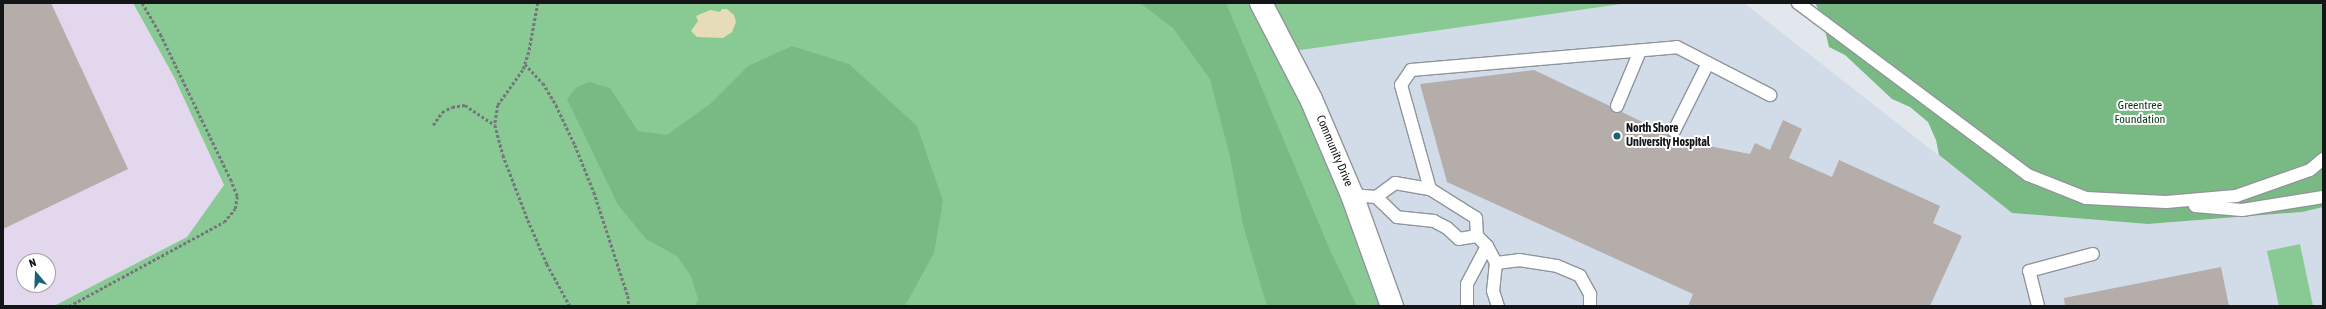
<!DOCTYPE html>
<style>
body{margin:0}
#map{position:relative;width:2326px;height:309px;overflow:hidden;background:#e2e7ed;font-family:"Asap Condensed",sans-serif}
div>[style]{position:absolute}
.commercial>*{inset:0;background:#e2d7ec}
.built>*{inset:0;background:#d2dce8}
.green>*{inset:0;background:#89ca94}
.forest>*{inset:0;background:#79ba84}
.sand>*{inset:0;background:#e6ddb8}
.building>*{inset:0;background:#b5adaa}
.path>*{height:2.5px;margin-top:-1.25px;transform-origin:0;background:repeating-linear-gradient(90deg,#74777b 0 3px,transparent 0 5px)}
.roads{filter:drop-shadow(1px 0 #90959a) drop-shadow(-1px 0 #90959a) drop-shadow(0 1px #90959a) drop-shadow(0 -1px #90959a)}
.service>*{height:12px;margin:-6px;padding:0 6px;transform-origin:6px;border-radius:6px;background:#fff}
.secondary>*{height:22px;margin:-11px;padding:0 11px;transform-origin:11px;border-radius:11px;background:#fff}
.dots>*{width:11px;height:11px;translate:-50% -50%;box-sizing:border-box;border:2px solid #fff;border-radius:50%}
span{translate:-50% -50%;white-space:nowrap;text-align:center;line-height:1.15;-webkit-text-stroke:4px #fff;paint-order:stroke}
.park-label{font-size:12px;color:#083a17}
.poi-label{font-size:12px;color:#131517;font-weight:700}
.left{translate:0 -50%;text-align:left}
.street-label{font-size:12px;color:#131517}
.frame{position:absolute;inset:0;border:4px solid #131517;pointer-events:none}
.north{position:absolute;left:16px;top:253px;width:40px;height:40px;box-sizing:border-box;background:#fff;border:1px solid #a1a1a2;border-radius:50%;rotate:341deg;font-size:11px;font-weight:700;line-height:16px;text-align:center;color:#131517}
.north::after{content:'';display:block;margin:auto;width:14px;height:18px;background:#1b6272;clip-path:polygon(50% 0,100% 100%,50% 72%,0 100%)}
</style>
<div id="map">
<div class="commercial">
<div style="clip-path:polygon(evenodd,3px 3px,133px 3px,174px 77px,224px 185px,187px 237px,54px 306px,3px 306px,3px 3px,24px 261px,48px 261px,48px 285px,24px 285px,24px 261px)"></div>
</div>
<div class="built">
<div style="clip-path:polygon(1628px 3px,1744px 3px,2012px 213px,2148px 224px,2302px 212px,2323px 207px,2323px 306px,1391px 306px,1280px 53px)"></div>
</div>
<div class="green">
<div style="clip-path:polygon(133px 3px,1628px 3px,1280px 53px,1391px 306px,54px 306px,187px 237px,224px 185px,174px 77px)"></div>
<div style="clip-path:polygon(2300px 244px,2313px 306px,2279px 306px,2267px 251px)"></div>
</div>
<div class="forest">
<div style="clip-path:polygon(1140px 3px,1226px 3px,1330px 250px,1357px 306px,1267px 306px,1243px 225px,1230px 157px,1210px 79px,1173px 28px)"></div>
<div style="clip-path:polygon(1815px 3px,2323px 3px,2323px 207px,2302px 212px,2148px 224px,2012px 213px,1939px 155px,1936px 140px,1928px 122px,1910px 107px,1892px 99px,1845px 55px,1829px 47px,1821px 14px)"></div>
<div style="clip-path:polygon(792px 46px,849px 64px,917px 126px,943px 201px,934px 253px,905px 306px,695px 306px,698px 299px,691px 276px,677px 256px,646px 239px,618px 205px,567px 99px,577px 87px,589px 82px,610px 88px,638px 131px,667px 135px,710px 104px,748px 66px)"></div>
</div>
<div class="sand">
<div style="clip-path:polygon(722px 9px,727px 9px,734px 15px,736px 22px,732px 32px,723px 38px,697px 37px,691px 31px,698px 21px,696px 16px,710px 10px,720px 12px)"></div>
</div>
<div class="building">
<div style="clip-path:polygon(3px 3px,51px 3px,128px 169px,3px 229px)"></div>
<div style="clip-path:polygon(1534px 70px,1610px 106px,1614px 113px,1622px 112px,1667px 134px,1671px 138px,1683px 141px,1750px 154px,1755px 143px,1770px 150px,1783px 120px,1802px 129px,1789px 158px,1832px 177px,1839px 160px,1940px 206px,1933px 223px,1962px 236px,1930px 306px,1688px 306px,1693px 294px,1447px 182px,1420px 84px)"></div>
<div style="clip-path:polygon(2221px 267px,2229px 306px,2065px 306px,2064px 298px)"></div>
</div>
<div class="path">
<div style="left:538px;top:3px;width:50px;rotate:100.4deg"></div>
<div style="left:529px;top:52px;width:19px;rotate:108deg"></div>
<div style="left:523px;top:70px;width:43px;rotate:125.5deg"></div>
<div style="left:498px;top:105px;width:20px;rotate:99deg"></div>
<div style="left:495px;top:125px;width:31px;rotate:75deg"></div>
<div style="left:503px;top:155px;width:70px;rotate:69deg"></div>
<div style="left:528px;top:220px;width:48px;rotate:66.6deg"></div>
<div style="left:547px;top:264px;width:48px;rotate:61.3deg"></div>
<div style="left:525px;top:64px;width:26px;rotate:47deg"></div>
<div style="left:543px;top:83px;width:26px;rotate:59deg"></div>
<div style="left:556px;top:105px;width:44px;rotate:64.6deg"></div>
<div style="left:575px;top:145px;width:51px;rotate:68deg"></div>
<div style="left:594px;top:192px;width:109px;rotate:71.9deg"></div>
<div style="left:628px;top:296px;width:10px;rotate:84deg"></div>
<div style="left:433px;top:125px;width:16px;rotate:-55deg"></div>
<div style="left:442px;top:112px;width:11px;rotate:-27deg"></div>
<div style="left:452px;top:107px;width:13px;rotate:-9deg"></div>
<div style="left:465px;top:105px;width:36px;rotate:34deg"></div>
<div style="left:69px;top:306px;width:176px;rotate:-28.5deg"></div>
<div style="left:224px;top:222px;width:17px;rotate:-50deg"></div>
<div style="left:235px;top:209px;width:13px;rotate:-81deg"></div>
<div style="left:237px;top:196px;width:16px;rotate:-112deg"></div>
<div style="left:231px;top:181px;width:161px;rotate:-115.8deg"></div>
<div style="left:161px;top:36px;width:38px;rotate:-120deg"></div>
</div>
<div class="roads">
<div class="service">
<div style="left:1798px;top:3px;width:287px;rotate:36.8deg"></div>
<div style="left:2028px;top:175px;width:62px;rotate:21.6deg"></div>
<div style="left:2086px;top:198px;width:80px;rotate:2.9deg"></div>
<div style="left:2166px;top:202px;width:70px;rotate:-4.9deg"></div>
<div style="left:2236px;top:196px;width:78px;rotate:-19.4deg"></div>
<div style="left:2310px;top:170px;width:17px;rotate:-40deg"></div>
<div style="left:1617px;top:106px;width:60px;rotate:-67.3deg"></div>
<div style="left:1674px;top:131px;width:76px;rotate:-63.4deg"></div>
<div style="left:1430px;top:189px;width:108px;rotate:-105.6deg"></div>
<div style="left:1401px;top:85px;width:18px;rotate:-56deg"></div>
<div style="left:1411px;top:70px;width:267px;rotate:-4.9deg"></div>
<div style="left:1677px;top:47px;width:105px;rotate:27.3deg"></div>
<div style="left:1352px;top:195px;width:24px;rotate:5deg"></div>
<div style="left:1376px;top:197px;width:24px;rotate:-36deg"></div>
<div style="left:1395px;top:183px;width:36px;rotate:10deg"></div>
<div style="left:1430px;top:189px;width:54px;rotate:32.2deg"></div>
<div style="left:1476px;top:218px;width:18px;rotate:87deg"></div>
<div style="left:1477px;top:236px;width:18px;rotate:171deg"></div>
<div style="left:1459px;top:239px;width:16px;rotate:-137deg"></div>
<div style="left:1447px;top:228px;width:15px;rotate:-152deg"></div>
<div style="left:1434px;top:221px;width:37px;rotate:-174deg"></div>
<div style="left:1397px;top:217px;width:29px;rotate:-136deg"></div>
<div style="left:2195px;top:206px;width:47px;rotate:4.9deg"></div>
<div style="left:2242px;top:210px;width:82px;rotate:-9.1deg"></div>
<div style="left:1477px;top:236px;width:14px;rotate:45deg"></div>
<div style="left:1487px;top:246px;width:19px;rotate:62deg"></div>
<div style="left:1496px;top:263px;width:28px;rotate:96deg"></div>
<div style="left:1493px;top:291px;width:16px;rotate:72deg"></div>
<div style="left:1496px;top:263px;width:23px;rotate:-7deg"></div>
<div style="left:1519px;top:260px;width:38px;rotate:9deg"></div>
<div style="left:1557px;top:266px;width:25px;rotate:23deg"></div>
<div style="left:1580px;top:276px;width:21px;rotate:61deg"></div>
<div style="left:1590px;top:294px;width:12px;rotate:90deg"></div>
<div style="left:1467px;top:306px;width:22px;rotate:-90deg"></div>
<div style="left:1467px;top:284px;width:43px;rotate:-62.2deg"></div>
<div style="left:2038px;top:306px;width:36px;rotate:-104deg"></div>
<div style="left:2029px;top:271px;width:66px;rotate:-14.9deg"></div>
</div>
<div class="secondary">
<div style="left:1261px;top:3px;width:108px;rotate:62.5deg"></div>
<div style="left:1311px;top:99px;width:104px;rotate:66.9deg"></div>
<div style="left:1352px;top:195px;width:118px;rotate:70.2deg"></div>
</div>
</div>
<div class="dots">
<div style="left:1617px;top:136px;background:#1b6272"></div>
</div>
<div class="park-label">
<span style="left:2140px;top:113px">Greentree<br>Foundation</span>
</div>
<div class="poi-label">
<span class="left" style="left:1626px;top:136px">North Shore<br>University Hospital</span>
</div>
<div class="street-label">
<span style="left:1334px;top:151px;rotate:67deg">Community Drive</span>
</div>
<div class="frame"></div>
<div class="north">N</div>
</div>
